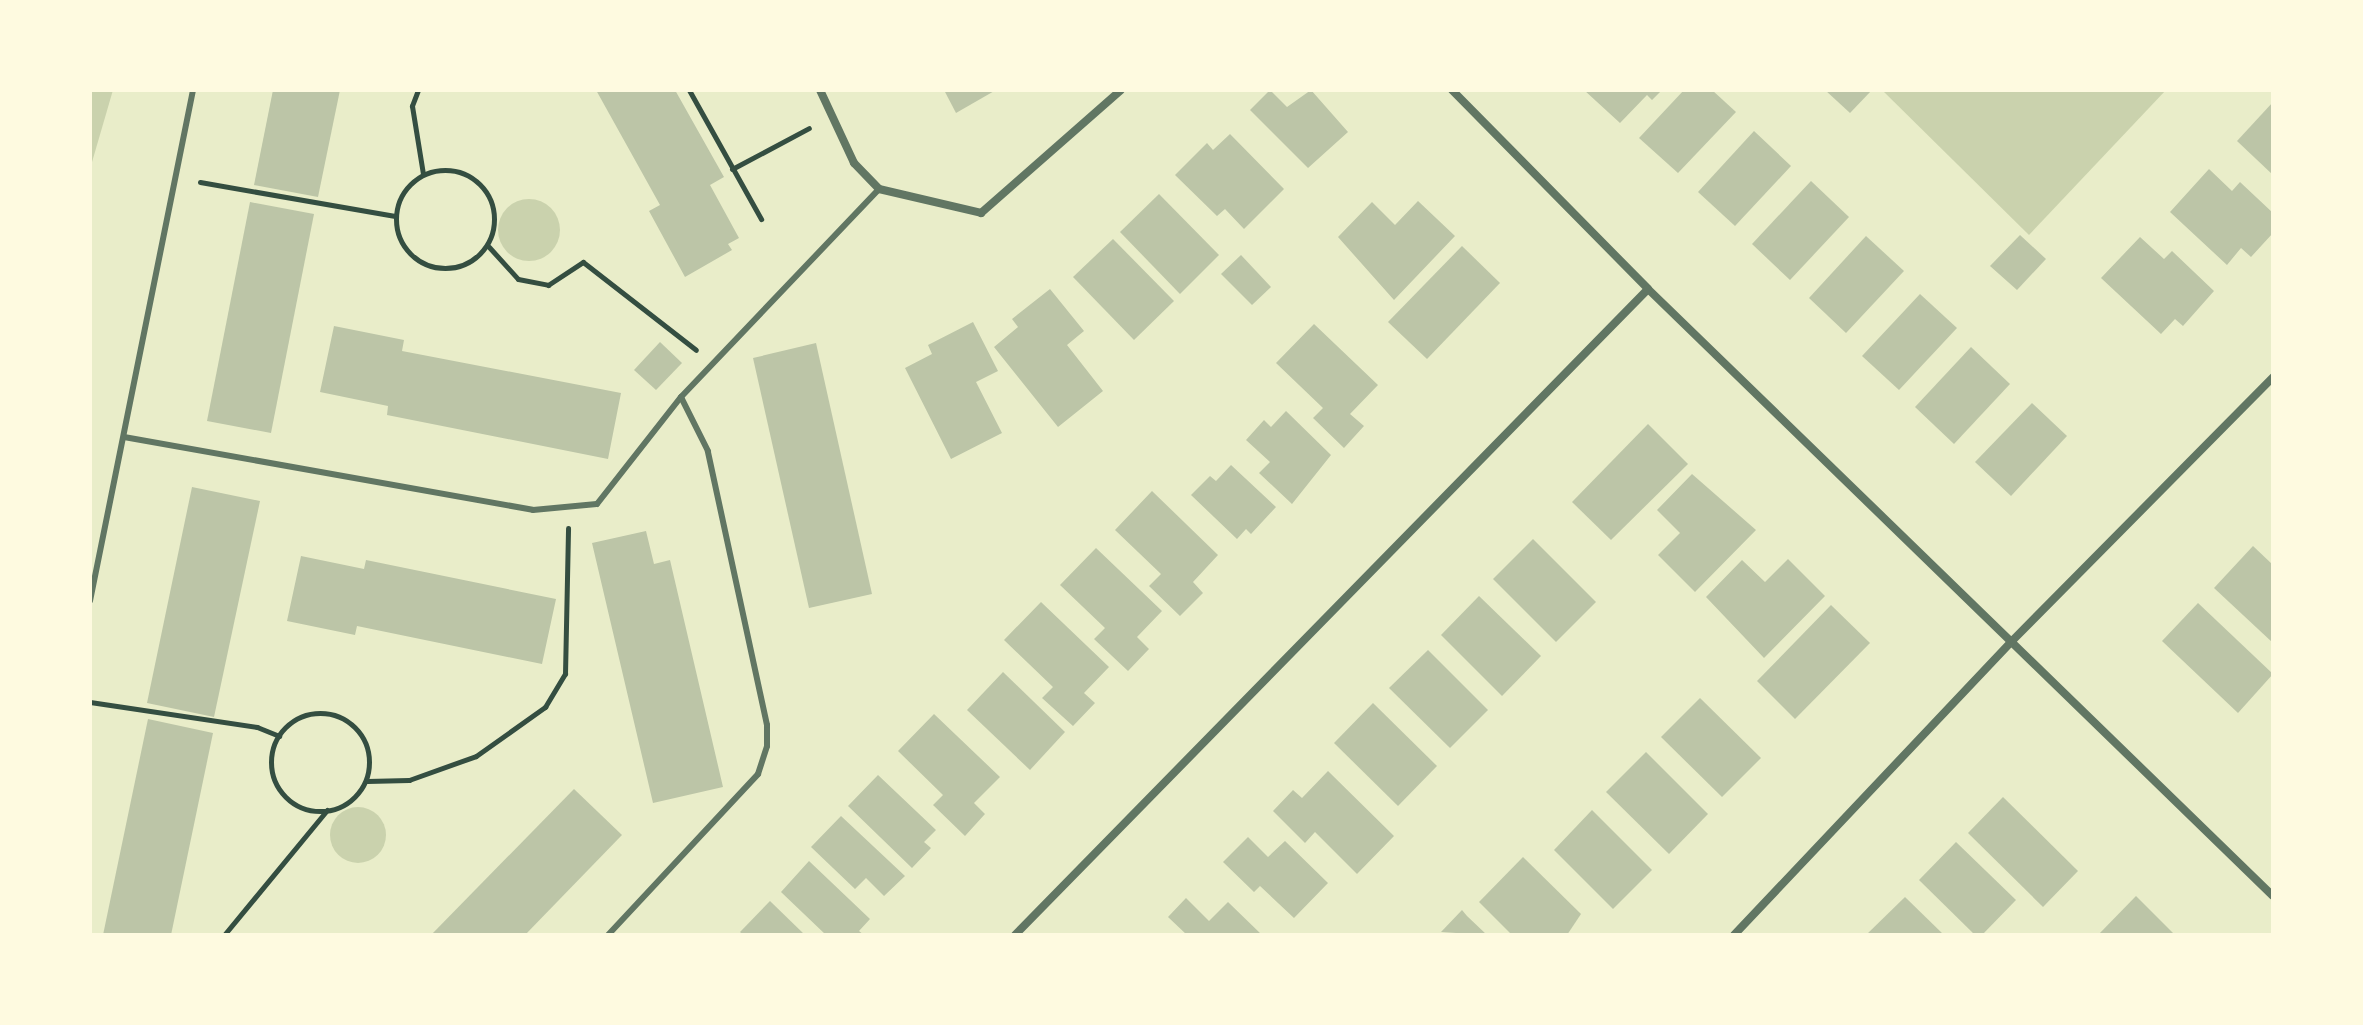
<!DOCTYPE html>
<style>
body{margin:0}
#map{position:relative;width:2363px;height:1025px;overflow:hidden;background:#e9edc9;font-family:Arial,sans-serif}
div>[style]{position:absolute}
.green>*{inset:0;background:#cad2ad}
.round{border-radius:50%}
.building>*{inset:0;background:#bcc5a7}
.path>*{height:5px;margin:-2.5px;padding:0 2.5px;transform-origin:2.5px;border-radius:2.5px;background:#344e41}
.path>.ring{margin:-2.5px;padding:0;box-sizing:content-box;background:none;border:5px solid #344e41;border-radius:50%}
.service>*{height:6px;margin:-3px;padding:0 3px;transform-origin:3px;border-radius:3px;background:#617663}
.minor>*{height:8px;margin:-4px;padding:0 4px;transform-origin:4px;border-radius:4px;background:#617663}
span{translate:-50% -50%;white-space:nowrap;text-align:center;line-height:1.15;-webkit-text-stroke:7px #fefae0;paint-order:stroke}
.frame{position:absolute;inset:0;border:92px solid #fefae0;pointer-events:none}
</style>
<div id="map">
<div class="green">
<div style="clip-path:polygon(90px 90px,113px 90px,90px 169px)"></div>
<div style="clip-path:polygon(1882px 90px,2166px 90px,2029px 235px)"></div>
<div class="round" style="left:498px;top:199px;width:62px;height:62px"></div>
<div class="round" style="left:330px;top:807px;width:56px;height:56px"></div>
</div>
<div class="building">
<div style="clip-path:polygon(273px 90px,340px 90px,318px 197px,254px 185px)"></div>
<div style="clip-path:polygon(596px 90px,675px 90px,724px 177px,710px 185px,739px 238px,728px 244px,732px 250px,685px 277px,649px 211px,660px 205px)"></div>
<div style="clip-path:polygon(944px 90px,996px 90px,956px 113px)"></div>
<div style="clip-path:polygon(1270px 90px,1287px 107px,1311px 90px,1348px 132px,1308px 168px,1250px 110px)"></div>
<div style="clip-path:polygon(1584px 90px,1662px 90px,1652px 100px,1647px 95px,1620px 123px)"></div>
<div style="clip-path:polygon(1684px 90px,1712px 90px,1736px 112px,1678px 173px,1639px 138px)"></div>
<div style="clip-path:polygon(1825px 90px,1872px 90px,1850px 113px)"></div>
<div style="clip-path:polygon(2273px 102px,2273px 175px,2237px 141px)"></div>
<div style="clip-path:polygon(1754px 131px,1791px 166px,1735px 226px,1698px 192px)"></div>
<div style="clip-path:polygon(1230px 134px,1284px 189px,1244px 229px,1225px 209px,1217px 216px,1175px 175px,1207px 143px,1213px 150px)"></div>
<div style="clip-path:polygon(2209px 169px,2232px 191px,2240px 182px,2273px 213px,2273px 233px,2251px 257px,2241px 248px,2227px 265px,2170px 212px)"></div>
<div style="clip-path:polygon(1811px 181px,1849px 217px,1790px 280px,1752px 244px)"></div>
<div style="clip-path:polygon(1159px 194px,1219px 255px,1180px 294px,1120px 232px)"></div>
<div style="clip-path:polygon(1418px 201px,1455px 236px,1394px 300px,1338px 237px,1372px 202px,1395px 225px)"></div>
<div style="clip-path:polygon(250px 202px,314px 214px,271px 433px,207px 421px)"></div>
<div style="clip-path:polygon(2020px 235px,2046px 259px,2017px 290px,1990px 266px)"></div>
<div style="clip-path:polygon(1866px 236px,1904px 271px,1846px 333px,1809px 298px)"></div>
<div style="clip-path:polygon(2140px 237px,2164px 259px,2172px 251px,2214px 291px,2183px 326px,2175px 319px,2161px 334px,2101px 278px)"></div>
<div style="clip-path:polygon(1113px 239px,1174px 301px,1134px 340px,1073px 277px)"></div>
<div style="clip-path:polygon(1462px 246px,1500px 283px,1427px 359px,1388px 322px)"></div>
<div style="clip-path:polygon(1241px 255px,1271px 287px,1252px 305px,1221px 274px)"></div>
<div style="clip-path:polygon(1050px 289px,1084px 331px,1067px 345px,1103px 391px,1058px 427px,994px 347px,1018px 327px,1012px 319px)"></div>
<div style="clip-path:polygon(1920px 294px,1957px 328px,1899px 390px,1862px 356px)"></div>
<div style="clip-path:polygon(973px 322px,998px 371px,976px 382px,1002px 433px,951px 459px,905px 368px,932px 354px,928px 345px)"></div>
<div style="clip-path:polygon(1314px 324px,1378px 385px,1350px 414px,1364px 426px,1344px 448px,1313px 418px,1323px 408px,1276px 363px)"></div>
<div style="clip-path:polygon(334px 326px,404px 340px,402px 351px,621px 393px,608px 459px,387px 415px,388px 406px,320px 392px)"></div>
<div style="clip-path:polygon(660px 342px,682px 363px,656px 390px,634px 370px)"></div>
<div style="clip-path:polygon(816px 343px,872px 594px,809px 608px,753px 358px)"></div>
<div style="clip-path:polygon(1971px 347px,2010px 384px,1954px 444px,1915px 407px)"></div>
<div style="clip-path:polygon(2032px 403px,2067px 436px,2011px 496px,1975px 462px)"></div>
<div style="clip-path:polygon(1286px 411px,1331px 455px,1292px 504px,1259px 473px,1270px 462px,1246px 440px,1264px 420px,1271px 427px)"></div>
<div style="clip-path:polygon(1648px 424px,1688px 464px,1611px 540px,1572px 502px)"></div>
<div style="clip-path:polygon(1231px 465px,1276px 507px,1251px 534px,1246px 529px,1237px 539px,1191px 495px,1210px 476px,1216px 481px)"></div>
<div style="clip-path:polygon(1692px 474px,1756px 530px,1695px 592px,1658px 555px,1680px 533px,1657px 510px)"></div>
<div style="clip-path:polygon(192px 487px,260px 501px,214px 717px,147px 703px)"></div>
<div style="clip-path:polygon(1152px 491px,1218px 555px,1193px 582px,1203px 593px,1180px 616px,1149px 586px,1161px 574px,1115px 530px)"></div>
<div style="clip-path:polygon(646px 531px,654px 564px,670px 560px,723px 787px,653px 803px,592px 543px)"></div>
<div style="clip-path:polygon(1533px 539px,1596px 602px,1556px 642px,1493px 579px)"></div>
<div style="clip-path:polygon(2253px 546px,2273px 565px,2273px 643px,2214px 588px)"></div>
<div style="clip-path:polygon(1096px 548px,1162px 611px,1137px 637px,1149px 649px,1128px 671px,1094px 639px,1105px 628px,1060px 585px)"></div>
<div style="clip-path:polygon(301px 556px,364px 569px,366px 560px,556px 599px,542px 664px,357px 626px,355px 635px,287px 621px)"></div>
<div style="clip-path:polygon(1788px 559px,1825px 596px,1764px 658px,1706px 597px,1742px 560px,1765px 582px)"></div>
<div style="clip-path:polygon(1479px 596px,1541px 656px,1502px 696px,1441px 635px)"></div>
<div style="clip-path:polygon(1041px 602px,1109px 667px,1084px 693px,1095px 703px,1073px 726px,1042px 698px,1053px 687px,1004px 640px)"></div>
<div style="clip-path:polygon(2198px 603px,2273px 674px,2238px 713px,2162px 641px)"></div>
<div style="clip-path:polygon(1831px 605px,1870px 643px,1795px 719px,1757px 681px)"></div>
<div style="clip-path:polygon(1428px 650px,1488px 710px,1450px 748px,1389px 688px)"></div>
<div style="clip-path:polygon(1003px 672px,1065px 732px,1030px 770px,967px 710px)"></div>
<div style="clip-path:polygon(1700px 698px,1761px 758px,1722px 797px,1661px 737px)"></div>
<div style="clip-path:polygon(1373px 703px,1437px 766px,1398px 806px,1334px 743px)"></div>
<div style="clip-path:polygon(934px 714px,1000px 777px,974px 803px,985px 814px,965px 836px,933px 805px,943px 795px,898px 751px)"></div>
<div style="clip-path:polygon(148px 719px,213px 733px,171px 935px,103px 935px)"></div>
<div style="clip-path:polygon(1646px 752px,1708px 814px,1669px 854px,1606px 792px)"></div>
<div style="clip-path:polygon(1328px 771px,1394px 836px,1357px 874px,1315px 832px,1305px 843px,1273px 811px,1293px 790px,1302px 798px)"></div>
<div style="clip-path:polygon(878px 775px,936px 830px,924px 842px,931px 848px,912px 868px,848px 806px)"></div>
<div style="clip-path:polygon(574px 789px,622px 835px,525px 935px,431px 935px)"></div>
<div style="clip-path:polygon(2003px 797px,2078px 871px,2043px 907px,1968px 833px)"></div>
<div style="clip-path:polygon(1592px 810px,1652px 870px,1613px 909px,1554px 850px)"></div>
<div style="clip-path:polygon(841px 816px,905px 876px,884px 896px,866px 878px,855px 889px,811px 847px)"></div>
<div style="clip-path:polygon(1248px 837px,1268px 857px,1285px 841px,1328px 883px,1294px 918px,1260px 886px,1254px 892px,1223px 862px)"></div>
<div style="clip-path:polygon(1956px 842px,2016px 900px,1982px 935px,1975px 935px,1919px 880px)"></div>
<div style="clip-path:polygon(1523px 857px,1581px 914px,1567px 935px,1512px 935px,1479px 902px)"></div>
<div style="clip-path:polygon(809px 861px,870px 919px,859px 931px,864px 935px,826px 935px,781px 892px)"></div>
<div style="clip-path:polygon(2136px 896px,2173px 933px,2098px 935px)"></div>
<div style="clip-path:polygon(1905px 897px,1944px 935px,1866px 935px)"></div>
<div style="clip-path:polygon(1186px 898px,1209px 921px,1228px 902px,1262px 935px,1187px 935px,1168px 917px)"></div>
<div style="clip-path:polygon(770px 901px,805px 935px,743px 935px,740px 932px)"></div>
<div style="clip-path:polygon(1462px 910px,1467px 916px,1487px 935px,1441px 932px)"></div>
</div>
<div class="path">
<div style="left:418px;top:90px;width:17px;rotate:111deg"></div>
<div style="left:412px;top:106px;width:69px;rotate:80.8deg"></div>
<div style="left:689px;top:90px;width:148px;rotate:60.8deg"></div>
<div style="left:732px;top:169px;width:87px;rotate:-28deg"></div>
<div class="ring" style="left:396px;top:170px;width:93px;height:93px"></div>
<div style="left:200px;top:182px;width:198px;rotate:9.9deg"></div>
<div style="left:489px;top:247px;width:43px;rotate:47.8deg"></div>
<div style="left:518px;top:279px;width:31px;rotate:11deg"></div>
<div style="left:548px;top:285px;width:42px;rotate:-33.3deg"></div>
<div style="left:583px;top:262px;width:143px;rotate:37.9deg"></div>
<div style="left:90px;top:702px;width:169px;rotate:8.5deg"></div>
<div style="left:257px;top:727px;width:24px;rotate:22deg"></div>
<div class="ring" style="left:271px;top:713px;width:93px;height:93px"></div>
<div style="left:367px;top:781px;width:42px;rotate:-1.4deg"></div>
<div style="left:409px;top:780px;width:71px;rotate:-19.7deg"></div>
<div style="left:476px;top:756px;width:85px;rotate:-35.4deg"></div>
<div style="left:545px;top:707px;width:39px;rotate:-59deg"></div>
<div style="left:565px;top:674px;width:146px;rotate:-88.8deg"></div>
<div style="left:224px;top:935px;width:162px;rotate:-50.5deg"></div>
</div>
<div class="service">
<div style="left:124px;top:437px;width:415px;rotate:10.1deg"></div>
<div style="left:533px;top:510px;width:64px;rotate:-5.4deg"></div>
<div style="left:597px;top:504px;width:136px;rotate:-51.9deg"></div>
<div style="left:681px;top:397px;width:287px;rotate:-46.4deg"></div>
<div style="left:90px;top:601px;width:521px;rotate:-78.6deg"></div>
<div style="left:608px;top:935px;width:220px;rotate:-47deg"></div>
<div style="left:758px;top:774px;width:29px;rotate:-72deg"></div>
<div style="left:767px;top:746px;width:21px;rotate:-90deg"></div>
<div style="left:767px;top:725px;width:280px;rotate:-102.2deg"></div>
<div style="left:708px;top:451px;width:60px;rotate:-116.6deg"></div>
</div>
<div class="minor">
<div style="left:820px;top:90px;width:81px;rotate:65deg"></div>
<div style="left:854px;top:163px;width:36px;rotate:46deg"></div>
<div style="left:879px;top:189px;width:105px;rotate:13.2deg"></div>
<div style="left:981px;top:213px;width:186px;rotate:-41.3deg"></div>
<div style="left:1452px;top:90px;width:279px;rotate:45.4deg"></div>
<div style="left:1648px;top:289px;width:871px;rotate:44.16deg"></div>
<div style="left:1015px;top:935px;width:904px;rotate:-45.58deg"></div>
<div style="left:1734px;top:935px;width:406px;rotate:-46.6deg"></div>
<div style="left:2013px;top:640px;width:370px;rotate:-45.3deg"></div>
</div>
<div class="frame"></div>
</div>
